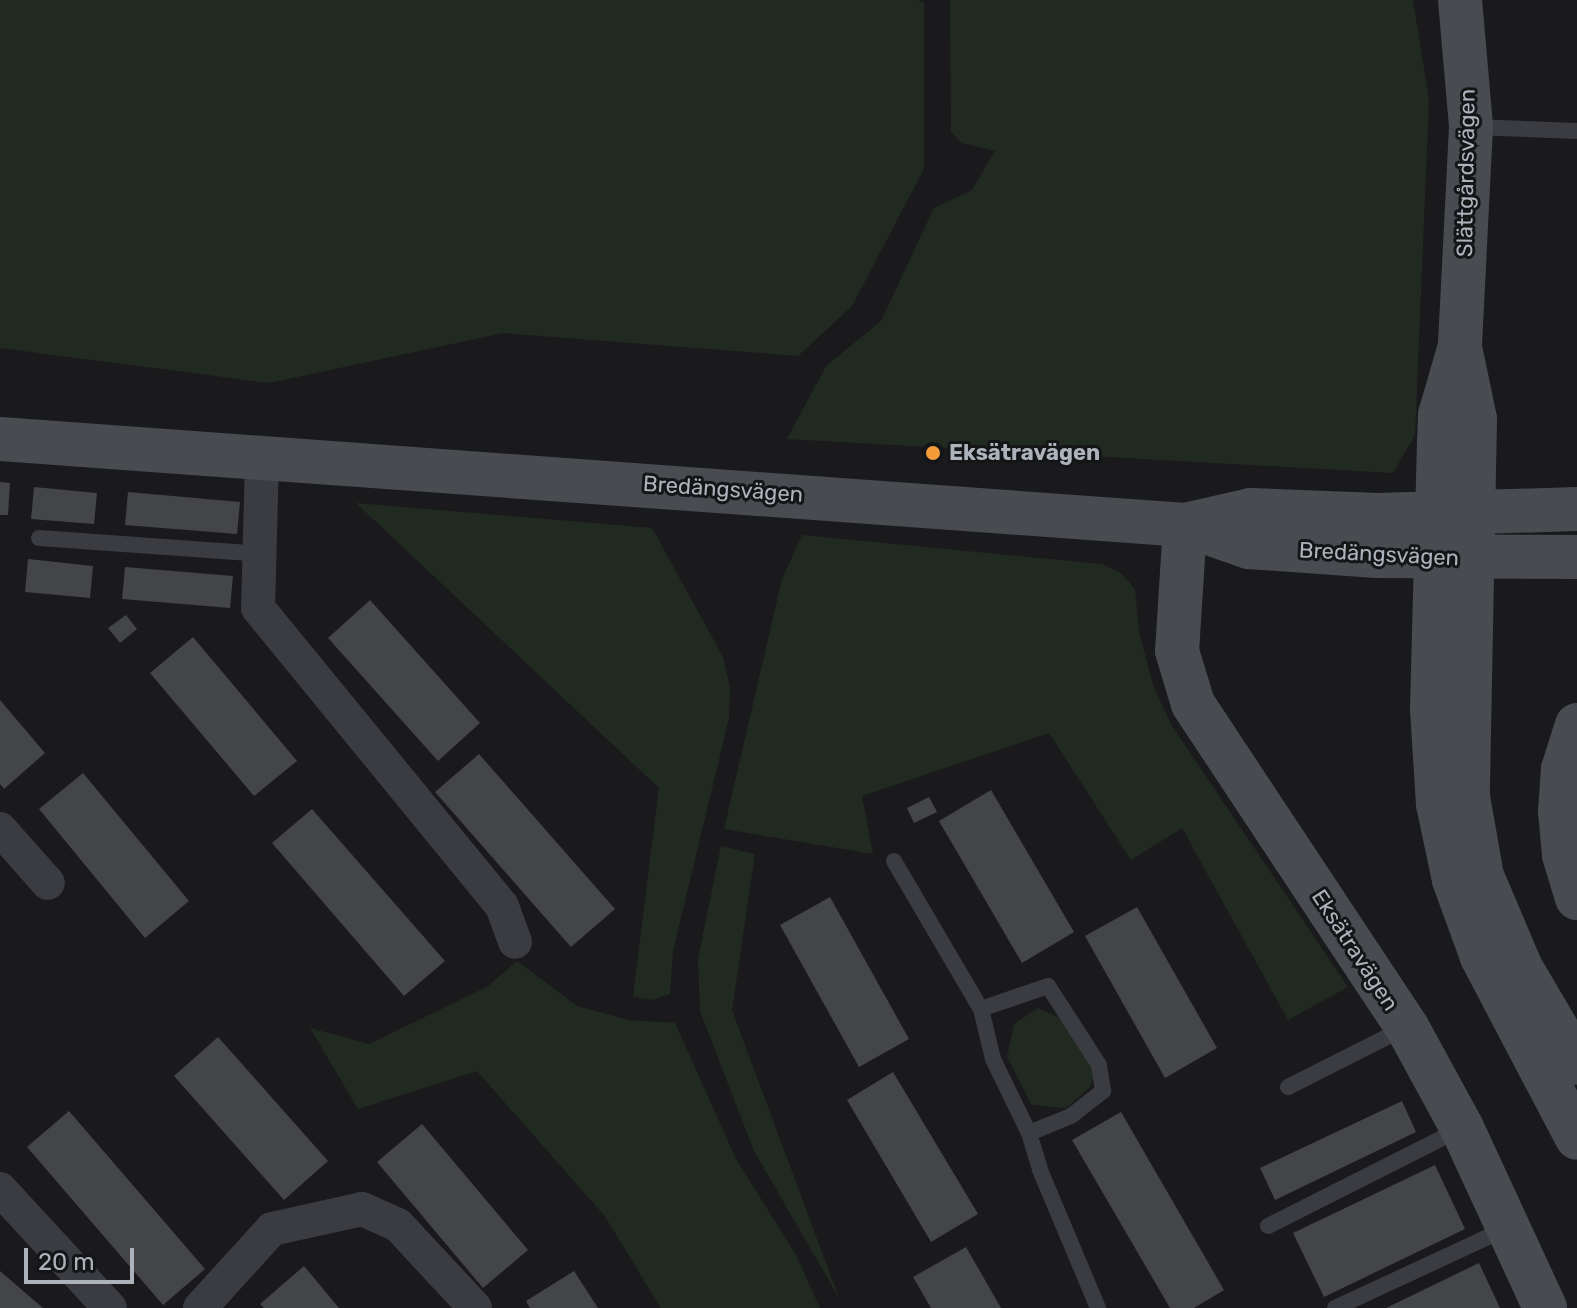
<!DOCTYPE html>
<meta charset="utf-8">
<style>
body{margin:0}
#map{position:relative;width:1577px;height:1308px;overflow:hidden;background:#1a1a1c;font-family:Rubik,sans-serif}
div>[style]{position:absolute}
.green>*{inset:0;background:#212a21}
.building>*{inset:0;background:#444549}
.lane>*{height:16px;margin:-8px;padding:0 8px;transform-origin:8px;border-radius:8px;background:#3a3c41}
.street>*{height:34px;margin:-17px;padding:0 17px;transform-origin:17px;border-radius:17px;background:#3a3c41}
.secondary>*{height:44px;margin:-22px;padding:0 22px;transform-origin:22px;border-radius:22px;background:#484c51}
.dots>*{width:22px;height:22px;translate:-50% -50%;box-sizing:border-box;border:4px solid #141517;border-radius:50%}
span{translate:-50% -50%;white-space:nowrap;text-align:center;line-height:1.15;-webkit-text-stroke:6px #141517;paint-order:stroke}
.street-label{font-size:22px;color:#acb3bb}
.poi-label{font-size:22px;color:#acb3bb;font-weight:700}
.left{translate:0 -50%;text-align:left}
.scale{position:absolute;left:24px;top:1248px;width:110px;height:36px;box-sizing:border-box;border:4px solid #acb3bb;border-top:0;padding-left:10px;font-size:24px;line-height:28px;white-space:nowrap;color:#acb3bb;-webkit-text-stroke:6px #141517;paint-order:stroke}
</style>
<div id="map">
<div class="green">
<div style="clip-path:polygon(0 0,918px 0,924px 3px,924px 169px,852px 306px,798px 356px,503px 333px,269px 383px,0 348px)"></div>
<div style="clip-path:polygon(950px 0,1413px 0,1429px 100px,1415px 435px,1393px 473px,787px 439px,826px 366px,881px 321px,934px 208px,972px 190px,995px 151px,962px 143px,951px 132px)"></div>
<div style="clip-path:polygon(356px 503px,652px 528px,723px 657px,730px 687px,729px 718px,673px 951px,670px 994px,652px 1000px,633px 997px,659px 788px)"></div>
<div style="clip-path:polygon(802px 535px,1102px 564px,1121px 573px,1135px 589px,1139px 632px,1154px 688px,1172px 726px,1348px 987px,1288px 1020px,1182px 828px,1131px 860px,1049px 733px,862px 796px,873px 854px,724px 829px,782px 579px)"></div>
<div style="clip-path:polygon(721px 846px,755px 854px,732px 1010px,839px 1298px,754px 1151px,700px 1011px,698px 959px)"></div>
<div style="clip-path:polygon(517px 961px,577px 1006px,629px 1020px,675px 1023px,736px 1159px,796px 1255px,820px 1308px,661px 1308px,604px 1215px,477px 1071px,358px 1109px,310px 1028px,369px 1044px,487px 987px)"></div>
<div style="clip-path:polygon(1038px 1008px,1068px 1022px,1095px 1075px,1089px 1088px,1066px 1108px,1032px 1105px,1007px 1057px,1014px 1024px)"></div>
</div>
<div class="building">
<div style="clip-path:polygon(0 482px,10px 483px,8px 515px,0 515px)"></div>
<div style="clip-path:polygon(34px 487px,97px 493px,94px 524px,31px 519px)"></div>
<div style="clip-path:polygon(128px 492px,240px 502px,237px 534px,125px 525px)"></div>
<div style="clip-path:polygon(28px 559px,93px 566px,90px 598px,25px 592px)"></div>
<div style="clip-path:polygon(125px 567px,233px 576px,230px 608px,122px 599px)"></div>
<div style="clip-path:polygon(370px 600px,480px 723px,438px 761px,328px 638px)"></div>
<div style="clip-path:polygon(126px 615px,137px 629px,120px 643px,108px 628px)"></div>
<div style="clip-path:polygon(193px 637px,297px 761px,254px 796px,150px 673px)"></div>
<div style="clip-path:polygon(0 700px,45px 753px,4px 789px,0 784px)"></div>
<div style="clip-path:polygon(479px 754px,615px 909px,571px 947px,435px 792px)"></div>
<div style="clip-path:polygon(83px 773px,189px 901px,145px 938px,39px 809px)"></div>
<div style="clip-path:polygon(991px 790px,1074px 932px,1022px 963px,939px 821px)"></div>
<div style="clip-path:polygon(929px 797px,937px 812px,914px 823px,907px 808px)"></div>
<div style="clip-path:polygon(312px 809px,445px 961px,404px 996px,272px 843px)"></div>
<div style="clip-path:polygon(830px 897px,909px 1039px,859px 1067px,780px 925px)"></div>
<div style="clip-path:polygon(1137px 907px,1217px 1048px,1165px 1078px,1085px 936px)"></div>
<div style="clip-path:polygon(218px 1037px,328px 1161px,284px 1200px,174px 1076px)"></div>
<div style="clip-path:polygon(893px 1072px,978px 1214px,931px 1242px,847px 1100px)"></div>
<div style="clip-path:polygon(1402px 1101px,1416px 1132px,1275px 1200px,1260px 1168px)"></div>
<div style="clip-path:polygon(69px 1111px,205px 1269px,163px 1305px,27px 1147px)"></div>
<div style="clip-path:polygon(1121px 1112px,1224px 1290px,1194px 1308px,1170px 1308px,1072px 1140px)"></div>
<div style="clip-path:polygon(422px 1124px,528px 1250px,483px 1288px,377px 1162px)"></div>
<div style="clip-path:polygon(1435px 1165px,1465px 1229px,1324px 1297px,1293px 1233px)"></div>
<div style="clip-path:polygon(966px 1247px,1001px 1308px,931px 1308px,913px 1277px)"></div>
<div style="clip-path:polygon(1479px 1263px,1500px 1308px,1386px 1308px)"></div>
<div style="clip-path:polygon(304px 1266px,339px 1308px,264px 1308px,260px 1304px)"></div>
<div style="clip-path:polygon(0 1271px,43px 1308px,0 1308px)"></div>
<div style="clip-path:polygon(574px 1271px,598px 1308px,530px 1308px,526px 1301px)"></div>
</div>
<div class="lane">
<div style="left:1471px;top:127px;width:106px;rotate:2.2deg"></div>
<div style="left:39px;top:538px;width:223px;rotate:4.1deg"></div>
<div style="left:894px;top:861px;width:172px;rotate:59.6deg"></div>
<div style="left:1288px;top:1087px;width:131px;rotate:-26.8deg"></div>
<div style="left:1029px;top:1133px;width:45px;rotate:-22deg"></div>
<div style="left:1071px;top:1116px;width:41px;rotate:-38deg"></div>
<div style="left:1103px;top:1091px;width:26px;rotate:-99deg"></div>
<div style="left:1099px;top:1065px;width:94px;rotate:-122.8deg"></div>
<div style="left:1048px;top:986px;width:71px;rotate:161.1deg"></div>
<div style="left:981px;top:1009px;width:51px;rotate:76.5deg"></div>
<div style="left:993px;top:1059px;width:82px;rotate:64.1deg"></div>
<div style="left:1029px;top:1133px;width:39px;rotate:73deg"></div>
<div style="left:1040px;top:1170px;width:150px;rotate:67.2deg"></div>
<div style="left:1268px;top:1226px;width:215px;rotate:-26.8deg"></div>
<div style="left:1335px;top:1308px;width:190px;rotate:-24.9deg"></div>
</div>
<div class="street">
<div style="left:262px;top:458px;width:150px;rotate:91.5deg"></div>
<div style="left:258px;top:608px;width:385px;rotate:50.7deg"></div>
<div style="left:502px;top:906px;width:38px;rotate:70deg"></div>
<div style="left:0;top:829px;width:72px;rotate:48.4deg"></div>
<div style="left:0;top:1189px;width:162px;rotate:47.3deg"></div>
<div style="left:200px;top:1308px;width:107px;rotate:-47.7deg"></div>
<div style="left:272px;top:1229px;width:92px;rotate:-12.5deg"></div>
<div style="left:362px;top:1209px;width:39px;rotate:24deg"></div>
<div style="left:398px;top:1225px;width:113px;rotate:47.1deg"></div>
</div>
<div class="secondary">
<div style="left:1460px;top:0;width:127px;rotate:85deg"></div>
<div style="left:1471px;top:127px;width:219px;rotate:92.9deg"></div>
<div style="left:1460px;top:346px;width:72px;rotate:106.2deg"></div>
<div style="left:1440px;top:415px;width:27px;rotate:92deg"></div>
<div style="left:1439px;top:442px;width:267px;rotate:91.5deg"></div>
<div style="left:1432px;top:709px;width:95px;rotate:86.4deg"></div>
<div style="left:1438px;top:804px;width:78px;rotate:78.1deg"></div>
<div style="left:1454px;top:880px;width:82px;rotate:70deg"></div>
<div style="left:1482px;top:957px;width:204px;rotate:62.3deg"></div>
<div style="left:1461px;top:352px;width:68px;rotate:78.2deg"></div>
<div style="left:1475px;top:419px;width:378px;rotate:91.1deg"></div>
<div style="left:1468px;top:797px;width:80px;rotate:80deg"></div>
<div style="left:1482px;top:876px;width:100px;rotate:67deg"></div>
<div style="left:1521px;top:968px;width:110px;rotate:59.5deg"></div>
<div style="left:0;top:439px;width:1188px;rotate:4.15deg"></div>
<div style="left:1185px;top:525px;width:68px;rotate:19deg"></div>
<div style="left:1249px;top:547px;width:128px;rotate:4deg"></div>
<div style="left:1377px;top:556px;width:200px;rotate:0.3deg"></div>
<div style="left:1185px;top:525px;width:126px;rotate:93.6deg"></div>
<div style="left:1177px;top:651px;width:55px;rotate:73.2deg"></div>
<div style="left:1193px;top:704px;width:387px;rotate:56.5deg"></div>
<div style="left:1407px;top:1027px;width:115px;rotate:61.4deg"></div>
<div style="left:1462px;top:1128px;width:198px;rotate:65.2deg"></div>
<div style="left:1185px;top:525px;width:68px;rotate:-12.8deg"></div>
<div style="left:1251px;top:510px;width:126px;rotate:2.3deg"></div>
<div style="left:1377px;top:515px;width:200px;rotate:-1.7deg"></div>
<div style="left:1577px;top:725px;width:46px;rotate:107.7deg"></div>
<div style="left:1563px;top:769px;width:42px;rotate:94.1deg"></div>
<div style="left:1560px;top:811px;width:44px;rotate:84.8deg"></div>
<div style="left:1564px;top:855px;width:45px;rotate:73.2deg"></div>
</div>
<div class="dots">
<div style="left:933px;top:453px;background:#f49b3a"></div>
</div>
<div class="street-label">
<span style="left:1466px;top:173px;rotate:-89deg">Slättgårdsvägen</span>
<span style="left:723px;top:489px;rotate:4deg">Bredängsvägen</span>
<span style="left:1379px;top:554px;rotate:3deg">Bredängsvägen</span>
<span style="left:1355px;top:950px;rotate:57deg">Eksätravägen</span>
</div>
<div class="poi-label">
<span class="left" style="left:949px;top:453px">Eksätravägen</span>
</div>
<div class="scale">20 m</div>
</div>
